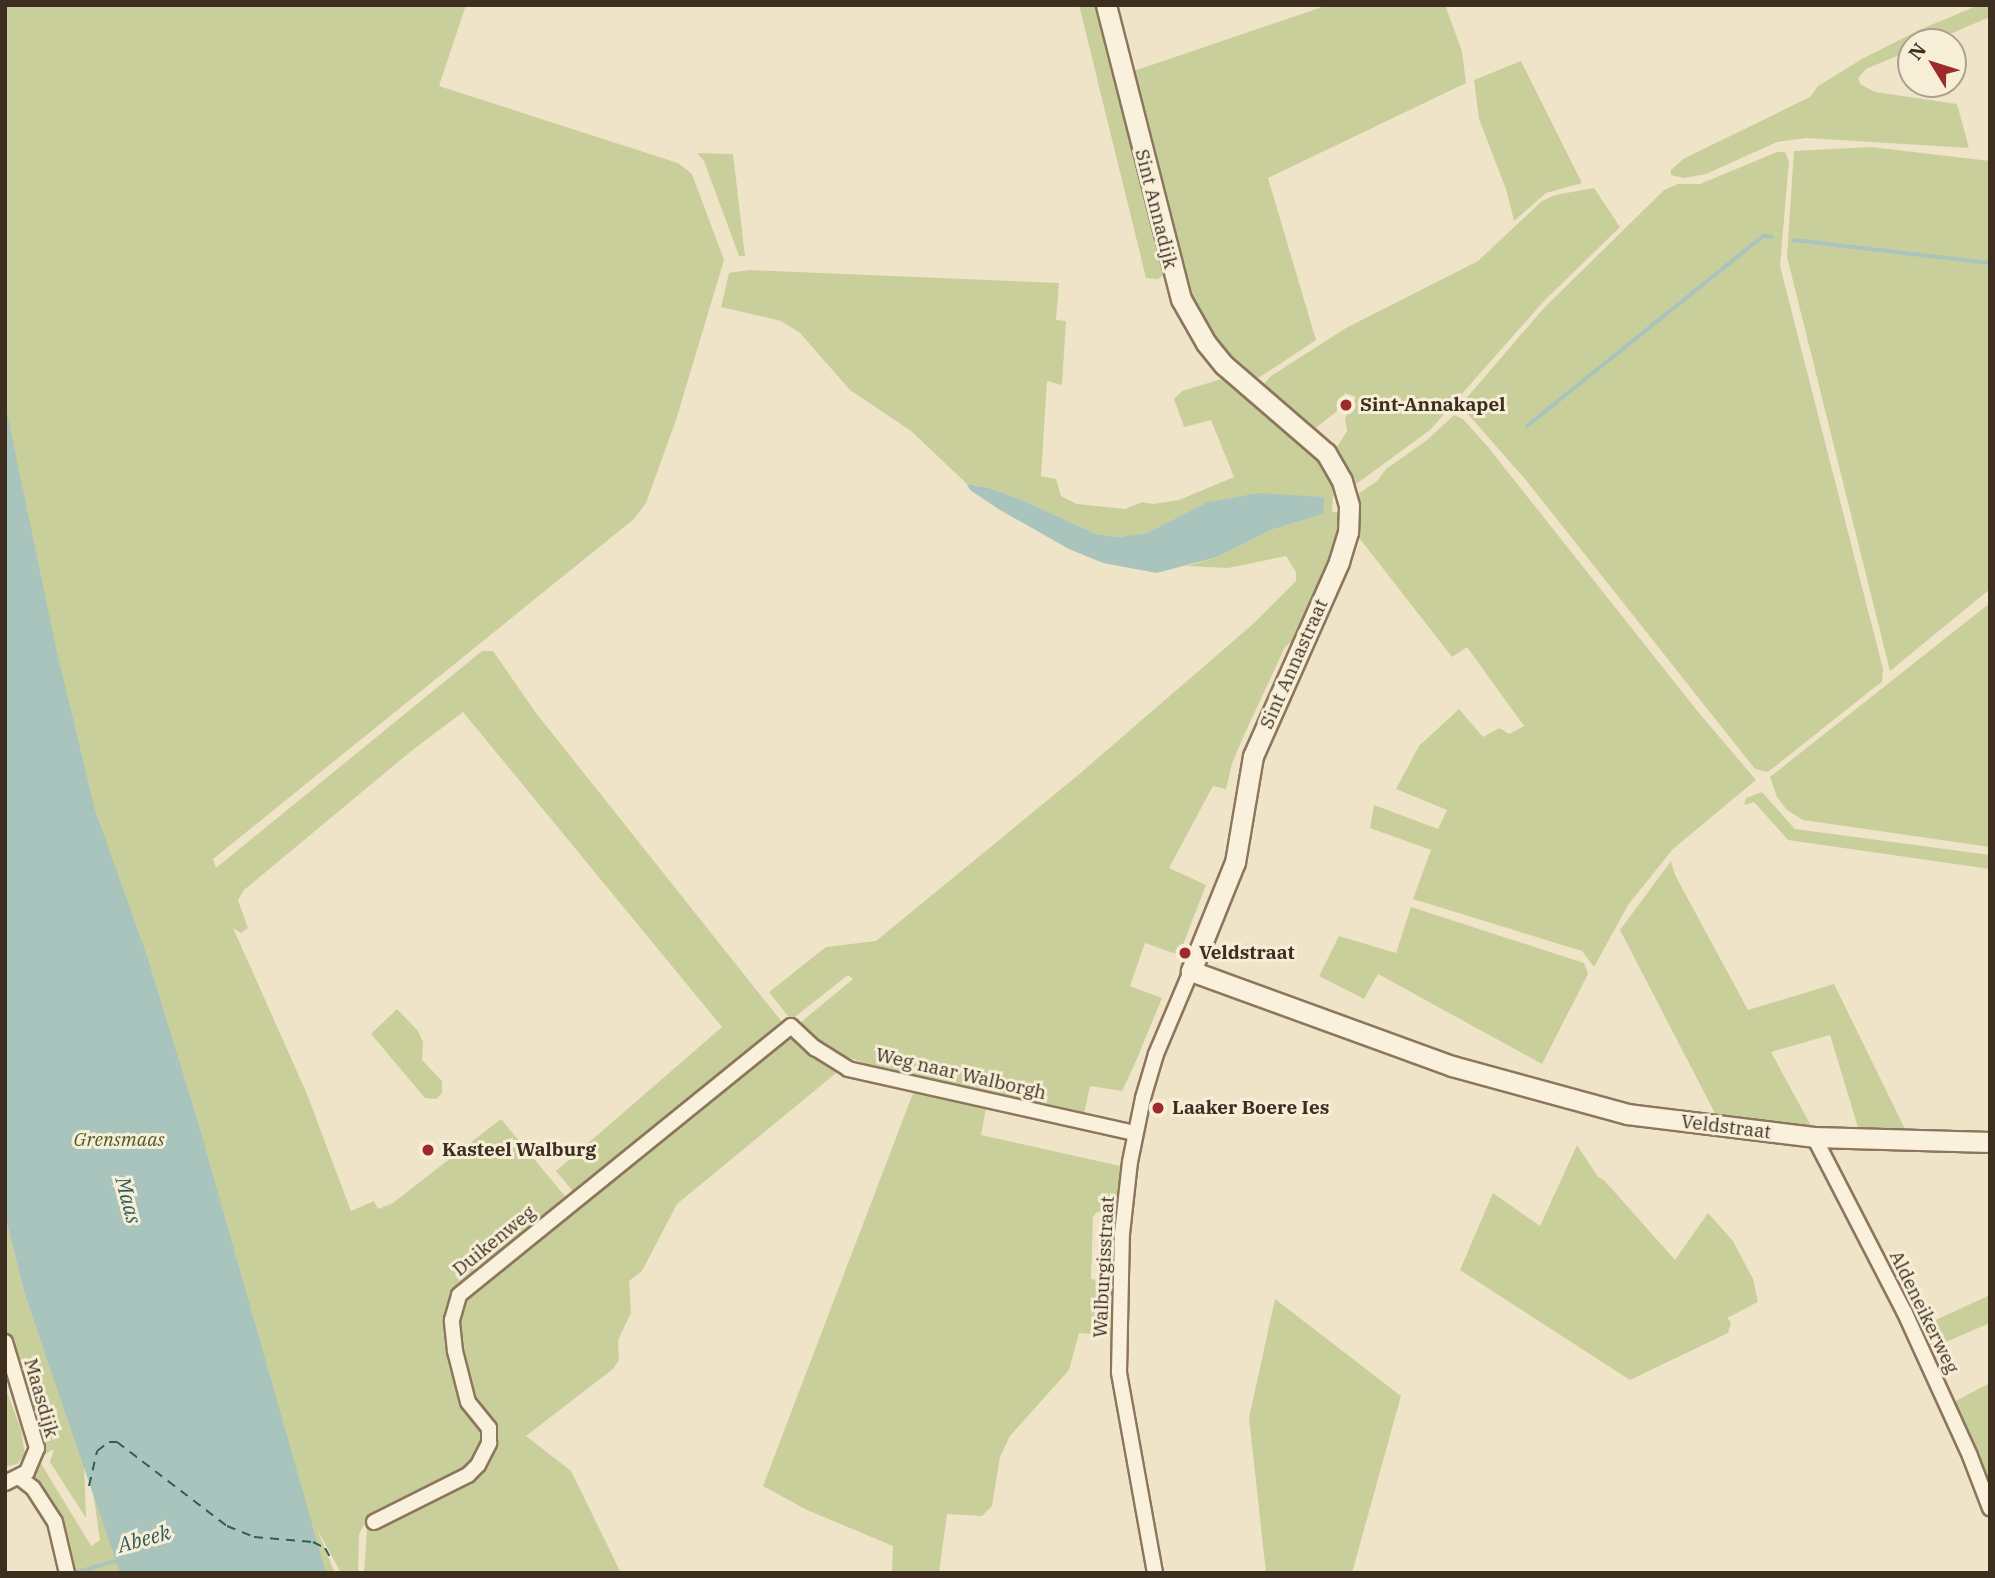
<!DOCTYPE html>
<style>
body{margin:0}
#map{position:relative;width:1995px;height:1578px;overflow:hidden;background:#f0e4c8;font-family:"IBM Plex Serif",serif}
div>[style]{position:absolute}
.green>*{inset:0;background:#c9cf9b}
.water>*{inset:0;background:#a9c4bc}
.stream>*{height:3.5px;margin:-1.75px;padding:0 1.75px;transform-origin:1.75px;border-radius:1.75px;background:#a9c4bc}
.ferry>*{height:2px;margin-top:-1px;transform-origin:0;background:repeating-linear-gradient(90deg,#2f5d5a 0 9px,transparent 0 16px)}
.roads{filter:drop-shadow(2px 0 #8d765c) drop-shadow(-2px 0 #8d765c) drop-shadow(0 2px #8d765c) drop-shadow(0 -2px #8d765c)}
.minor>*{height:14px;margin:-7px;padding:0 7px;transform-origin:7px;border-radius:7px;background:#faf1dc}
.tertiary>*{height:19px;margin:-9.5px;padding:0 9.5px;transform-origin:9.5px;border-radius:9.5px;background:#faf1dc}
.dots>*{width:19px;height:19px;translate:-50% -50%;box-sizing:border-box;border:4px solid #f7eed8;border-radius:50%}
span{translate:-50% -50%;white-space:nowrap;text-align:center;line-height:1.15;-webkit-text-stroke:6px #f7eed8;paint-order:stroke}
.street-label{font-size:19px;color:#3d2e20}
.poi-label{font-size:19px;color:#3d2e20;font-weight:700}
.left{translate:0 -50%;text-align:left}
.park-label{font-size:19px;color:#4d5a26;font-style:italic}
.water-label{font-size:21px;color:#2f5d5a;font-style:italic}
.frame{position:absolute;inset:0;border:7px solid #3d2e20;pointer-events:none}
.north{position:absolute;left:1897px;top:28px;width:70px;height:70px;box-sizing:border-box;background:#f7eed8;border:2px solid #ada18e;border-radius:50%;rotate:308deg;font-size:19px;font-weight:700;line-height:28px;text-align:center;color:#3d2e20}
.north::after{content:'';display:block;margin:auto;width:24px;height:32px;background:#9e2a2b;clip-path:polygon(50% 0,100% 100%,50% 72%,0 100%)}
</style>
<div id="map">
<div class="green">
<div style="clip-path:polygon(5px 5px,466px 5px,439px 86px,678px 163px,692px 174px,724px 260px,676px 420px,646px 503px,634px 519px,213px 859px,216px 868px,482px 651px,493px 651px,536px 713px,782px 1022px,576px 1195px,556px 1171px,722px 1027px,463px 712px,410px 752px,244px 890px,238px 900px,248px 928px,241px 933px,233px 928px,307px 1094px,351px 1211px,374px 1201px,378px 1209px,393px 1203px,501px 1119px,569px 1201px,476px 1267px,453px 1292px,448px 1306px,448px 1339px,487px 1428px,477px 1462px,363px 1526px,359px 1535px,358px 1573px,341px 1573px,317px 1529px,335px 1573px,217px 1573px,5px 1050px)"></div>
<div style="clip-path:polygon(1079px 5px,1100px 5px,1166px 274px,1158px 279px,1146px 278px)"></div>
<div style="clip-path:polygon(1328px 5px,1445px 5px,1462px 51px,1466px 83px,1268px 178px,1316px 340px,1260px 377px,1247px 380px,1193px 312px,1128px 73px)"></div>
<div style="clip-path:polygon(1979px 5px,1990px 5px,1990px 17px,1931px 42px,1911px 42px,1911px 50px,1866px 69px,1858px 78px,1860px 84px,1875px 92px,1957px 104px,1969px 148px,1807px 138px,1777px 142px,1706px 174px,1684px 178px,1671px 175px,1671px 170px,1683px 159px,1810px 97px,1818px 86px,1862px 59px,1919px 30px)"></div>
<div style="clip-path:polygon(1521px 61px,1582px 183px,1546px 193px,1514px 221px,1506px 189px,1479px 119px,1474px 80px)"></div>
<div style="clip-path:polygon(1871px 147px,1990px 161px,1990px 589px,1890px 671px,1787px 257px,1794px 151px)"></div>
<div style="clip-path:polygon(1777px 152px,1785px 152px,1789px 161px,1780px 266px,1883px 669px,1882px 682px,1875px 687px,1768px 772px,1755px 769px,1525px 479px,1465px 411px,1464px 401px,1543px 309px,1664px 190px,1678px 184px,1700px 184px)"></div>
<div style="clip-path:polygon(697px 153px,733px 154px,745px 256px,739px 256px,704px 161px)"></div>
<div style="clip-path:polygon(1594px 188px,1620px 227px,1543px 302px,1430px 430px,1355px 485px,1335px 450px,1347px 431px,1345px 418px,1356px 397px,1345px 393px,1336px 412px,1313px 430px,1262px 386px,1271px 376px,1346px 328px,1478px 261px,1542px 201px,1555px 195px)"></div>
<div style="clip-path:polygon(749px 270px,1059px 283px,1056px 320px,1066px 321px,1062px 385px,1047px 381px,1041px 476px,1056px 479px,1061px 496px,1077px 504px,1125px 509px,1142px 502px,1153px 504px,1179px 500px,1234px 477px,1211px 420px,1184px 427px,1174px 399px,1182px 391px,1228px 377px,1311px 446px,1339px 495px,1333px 496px,1332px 512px,1340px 512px,1336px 545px,1294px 640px,1285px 647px,1244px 735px,1232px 764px,1226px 789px,1213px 786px,1169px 868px,1206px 885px,1179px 955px,1145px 943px,1130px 986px,1162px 998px,1136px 1061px,1122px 1091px,1090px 1086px,1083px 1119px,908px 1078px,818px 1047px,800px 1026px,801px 1022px,853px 979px,848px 975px,791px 1020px,769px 992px,826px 947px,876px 941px,1077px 776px,1253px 624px,1296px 581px,1296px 572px,1286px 556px,1228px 568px,1187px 566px,1217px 557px,1271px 530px,1323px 514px,1205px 503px,1147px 533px,1118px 537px,1096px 534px,1020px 499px,989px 488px,967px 484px,911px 431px,850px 390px,800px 333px,781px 321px,721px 307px,729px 273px)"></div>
<div style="clip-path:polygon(1454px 415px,1463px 419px,1488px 447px,1699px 713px,1756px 780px,1673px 849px,1628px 905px,1594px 967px,1582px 951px,1413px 899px,1431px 850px,1370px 828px,1374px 805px,1438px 829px,1447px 810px,1396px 789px,1419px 746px,1459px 709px,1483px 737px,1499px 728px,1509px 734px,1524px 726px,1467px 647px,1452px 657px,1353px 530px,1358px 494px,1377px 481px,1386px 469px,1427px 440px)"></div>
<div style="clip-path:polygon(1990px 603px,1990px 847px,1803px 820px,1787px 810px,1777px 797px,1770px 777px)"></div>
<div style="clip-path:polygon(1762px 792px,1795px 829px,1990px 855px,1990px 869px,1788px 840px,1754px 802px,1744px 805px,1746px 798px)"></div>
<div style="clip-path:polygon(1671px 861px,1675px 875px,1748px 1010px,1834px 984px,1908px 1135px,1860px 1134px,1830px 1035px,1771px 1052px,1815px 1133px,1720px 1123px,1620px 930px)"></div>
<div style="clip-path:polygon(1411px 907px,1584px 963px,1588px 974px,1542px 1064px,1378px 974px,1364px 999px,1319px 976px,1339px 936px,1396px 953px)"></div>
<div style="clip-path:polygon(397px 1009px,418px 1031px,423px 1042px,422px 1060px,442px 1081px,442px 1093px,436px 1099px,425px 1098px,371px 1034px)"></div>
<div style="clip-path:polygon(796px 1034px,841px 1069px,677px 1204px,642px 1271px,629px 1281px,631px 1313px,618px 1340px,619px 1360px,613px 1369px,526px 1436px,571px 1471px,621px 1573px,364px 1573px,367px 1530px,465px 1480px,493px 1440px,475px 1407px,469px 1379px,460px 1336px,462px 1299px,787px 1036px)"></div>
<div style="clip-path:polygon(915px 1088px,987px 1104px,981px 1135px,1120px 1166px,1116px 1213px,1097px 1212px,1093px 1217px,1091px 1279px,1114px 1283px,1114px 1336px,1079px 1333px,1069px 1370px,1010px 1436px,1000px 1457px,992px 1506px,982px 1516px,947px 1514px,939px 1573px,892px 1573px,893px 1546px,807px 1510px,763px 1486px)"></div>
<div style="clip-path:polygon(1577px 1145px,1598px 1177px,1604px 1180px,1675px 1260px,1708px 1213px,1733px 1241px,1753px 1279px,1758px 1302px,1727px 1318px,1731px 1322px,1728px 1333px,1630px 1380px,1460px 1270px,1493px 1193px,1540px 1226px)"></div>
<div style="clip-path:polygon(5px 1216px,24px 1292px,84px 1460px,86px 1518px,50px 1462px,54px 1449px,42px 1456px,14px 1361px,5px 1329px)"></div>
<div style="clip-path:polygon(1990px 1295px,1990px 1323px,1927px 1350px,1916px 1329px)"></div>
<div style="clip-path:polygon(1275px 1299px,1401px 1396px,1352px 1573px,1266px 1573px,1249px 1418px)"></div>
<div style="clip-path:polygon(1990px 1383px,1990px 1494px,1950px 1404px)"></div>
<div style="clip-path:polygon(5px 1387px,21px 1429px,25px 1455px,17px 1464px,5px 1467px)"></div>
<div style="clip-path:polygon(39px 1460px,91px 1546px,100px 1540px,92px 1485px,120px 1573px,72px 1573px,37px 1488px,34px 1476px)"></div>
</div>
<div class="water">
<div style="clip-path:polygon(5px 403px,56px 648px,95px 810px,147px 956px,197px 1119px,326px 1573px,120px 1573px,24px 1292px,5px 1216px)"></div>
<div style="clip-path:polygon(967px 484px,989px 488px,1020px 499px,1096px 534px,1118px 537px,1147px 533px,1205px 503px,1258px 493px,1324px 497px,1323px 514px,1271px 530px,1217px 557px,1157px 573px,1103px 563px,1069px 549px,1000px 510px,970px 490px)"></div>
</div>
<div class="stream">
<div style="left:1794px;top:240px;width:197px;rotate:6.7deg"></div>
<div style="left:1527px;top:426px;width:303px;rotate:-38.8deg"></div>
<div style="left:1763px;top:236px;width:9px;rotate:6deg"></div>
<div style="left:74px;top:1573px;width:47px;rotate:-16.1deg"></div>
</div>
<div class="ferry">
<div style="left:89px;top:1486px;width:36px;rotate:-77deg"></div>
<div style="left:97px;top:1451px;width:15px;rotate:-37deg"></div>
<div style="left:109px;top:1442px;width:8px"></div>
<div style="left:117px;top:1442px;width:138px;rotate:37.4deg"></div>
<div style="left:227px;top:1526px;width:29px;rotate:22deg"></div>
<div style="left:254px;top:1537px;width:59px;rotate:4.8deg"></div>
<div style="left:313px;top:1542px;width:13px;rotate:27deg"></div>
<div style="left:325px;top:1548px;width:13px;rotate:61deg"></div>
</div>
<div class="roads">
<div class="minor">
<div style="left:1814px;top:1137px;width:196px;rotate:62.7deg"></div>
<div style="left:1904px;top:1311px;width:159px;rotate:65.5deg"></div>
<div style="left:1970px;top:1456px;width:56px;rotate:69deg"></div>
<div style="left:5px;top:1342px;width:111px;rotate:73.2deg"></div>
<div style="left:37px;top:1448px;width:26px;rotate:113deg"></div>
<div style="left:27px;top:1472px;width:25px;rotate:153deg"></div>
<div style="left:20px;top:1478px;width:16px;rotate:38deg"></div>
<div style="left:33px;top:1488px;width:40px;rotate:57.1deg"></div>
<div style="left:55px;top:1522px;width:52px;rotate:76.8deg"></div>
<div style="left:374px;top:1522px;width:105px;rotate:-26.6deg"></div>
<div style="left:468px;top:1475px;width:14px;rotate:-45deg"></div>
<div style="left:478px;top:1465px;width:25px;rotate:-63deg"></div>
<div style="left:489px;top:1443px;width:15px;rotate:-90deg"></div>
<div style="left:489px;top:1428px;width:33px;rotate:-129deg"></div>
<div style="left:468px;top:1402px;width:53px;rotate:-104.3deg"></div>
<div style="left:455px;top:1351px;width:31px;rotate:-96deg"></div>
<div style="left:452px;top:1320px;width:26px;rotate:-74deg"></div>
<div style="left:459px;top:1295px;width:427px;rotate:-39deg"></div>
<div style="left:791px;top:1026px;width:33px;rotate:43deg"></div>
<div style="left:815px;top:1048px;width:39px;rotate:32deg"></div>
<div style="left:848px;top:1069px;width:294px;rotate:12.6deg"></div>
<div style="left:1155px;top:1573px;width:204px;rotate:-100.2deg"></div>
<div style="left:1119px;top:1372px;width:138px;rotate:-88.8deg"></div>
<div style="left:1122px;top:1234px;width:72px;rotate:-83.7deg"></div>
<div style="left:1130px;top:1162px;width:65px;rotate:-78.5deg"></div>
<div style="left:1143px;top:1098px;width:46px;rotate:-73.5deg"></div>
<div style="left:1156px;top:1054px;width:90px;rotate:-67.1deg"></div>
</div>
<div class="tertiary">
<div style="left:1106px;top:5px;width:303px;rotate:75.7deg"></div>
<div style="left:1181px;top:299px;width:51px;rotate:60.4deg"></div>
<div style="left:1206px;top:343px;width:28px;rotate:51deg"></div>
<div style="left:1224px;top:365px;width:135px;rotate:40.8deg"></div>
<div style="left:1326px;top:453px;width:32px;rotate:60deg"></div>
<div style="left:1342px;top:481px;width:26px;rotate:74deg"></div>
<div style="left:1349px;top:506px;width:26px;rotate:92deg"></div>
<div style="left:1348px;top:532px;width:31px;rotate:107deg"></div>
<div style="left:1339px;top:562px;width:212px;rotate:113.9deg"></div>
<div style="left:1253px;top:756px;width:108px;rotate:99.6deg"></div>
<div style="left:1235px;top:862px;width:118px;rotate:112deg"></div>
<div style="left:1191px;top:971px;width:278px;rotate:20deg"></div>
<div style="left:1452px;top:1066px;width:181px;rotate:15.3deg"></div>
<div style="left:1627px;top:1114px;width:188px;rotate:7deg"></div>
<div style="left:1814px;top:1137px;width:176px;rotate:1.6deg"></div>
</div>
</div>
<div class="dots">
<div style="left:1346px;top:405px;background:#9e2a2b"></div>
<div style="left:1185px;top:953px;background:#9e2a2b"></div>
<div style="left:1158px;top:1108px;background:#9e2a2b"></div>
<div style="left:428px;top:1150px;background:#9e2a2b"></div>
</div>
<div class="street-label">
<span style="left:1156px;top:209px;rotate:76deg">Sint Annadijk</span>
<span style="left:1294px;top:664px;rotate:-66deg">Sint Annastraat</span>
<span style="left:961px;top:1074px;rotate:13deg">Weg naar Walborgh</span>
<span style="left:1726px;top:1127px;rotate:7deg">Veldstraat</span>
<span style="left:494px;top:1241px;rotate:-39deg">Duikenweg</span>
<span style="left:1104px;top:1267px;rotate:-87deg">Walburgisstraat</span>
<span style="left:1924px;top:1312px;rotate:64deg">Aldeneikerweg</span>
<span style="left:41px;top:1398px;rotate:74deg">Maasdijk</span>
</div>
<div class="poi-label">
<span class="left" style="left:1360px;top:405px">Sint-Annakapel</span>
<span class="left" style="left:1199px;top:953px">Veldstraat</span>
<span class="left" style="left:1172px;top:1108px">Laaker Boere Ies</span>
<span class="left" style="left:442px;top:1150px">Kasteel Walburg</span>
</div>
<div class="park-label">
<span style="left:119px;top:1140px">Grensmaas</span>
</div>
<div class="water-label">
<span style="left:129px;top:1200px;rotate:75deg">Maas</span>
<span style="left:144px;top:1538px;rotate:-15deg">Abeek</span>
</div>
<div class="frame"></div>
<div class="north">N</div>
</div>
